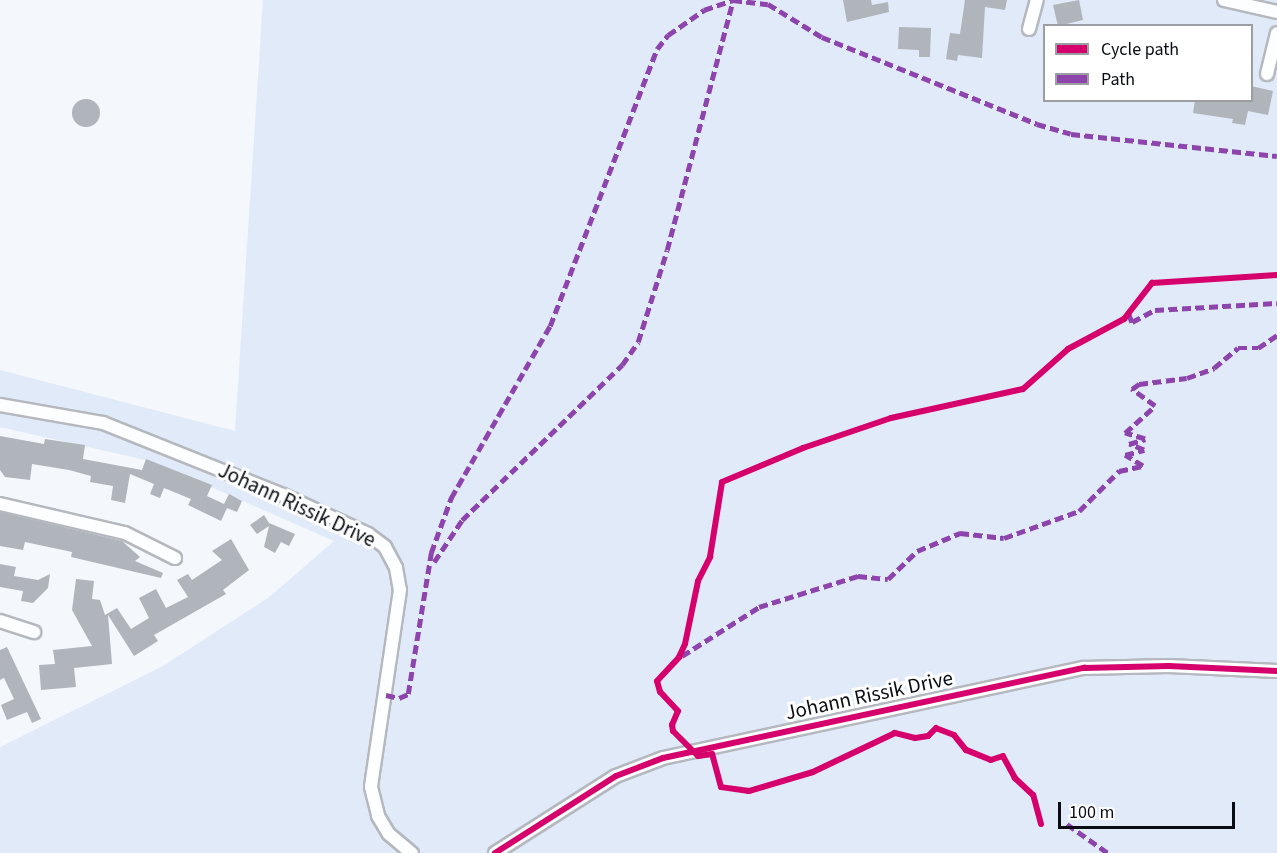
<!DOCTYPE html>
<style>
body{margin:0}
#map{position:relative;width:1277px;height:853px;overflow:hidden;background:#f4f7fc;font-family:"Source Sans 3",sans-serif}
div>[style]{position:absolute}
.green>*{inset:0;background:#e1eaf8}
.building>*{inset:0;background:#b0b4bb}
.round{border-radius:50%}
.roads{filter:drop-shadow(2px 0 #b5b8be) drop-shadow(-2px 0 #b5b8be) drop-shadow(0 2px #b5b8be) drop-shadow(0 -2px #b5b8be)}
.minor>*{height:12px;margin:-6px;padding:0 6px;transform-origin:6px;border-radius:6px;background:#fdfeff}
.quiet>*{height:4.5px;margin-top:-2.25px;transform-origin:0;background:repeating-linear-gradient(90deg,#8e44ad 0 9px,transparent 0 13.5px)}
.cycleway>*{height:6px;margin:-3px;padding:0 3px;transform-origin:3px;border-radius:3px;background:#d6006c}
span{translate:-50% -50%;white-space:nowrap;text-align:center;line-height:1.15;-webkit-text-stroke:6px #fff;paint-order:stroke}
.street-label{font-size:21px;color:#090d13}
.legend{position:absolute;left:1043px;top:24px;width:210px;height:78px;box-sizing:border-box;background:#fff;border:2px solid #9d9ea1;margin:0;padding:8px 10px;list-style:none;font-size:18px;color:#090d13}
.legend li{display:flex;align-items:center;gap:12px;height:30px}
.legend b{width:30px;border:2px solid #9d9ea1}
.scale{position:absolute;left:1058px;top:802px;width:177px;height:27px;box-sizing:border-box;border:3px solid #090d13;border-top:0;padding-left:8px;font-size:18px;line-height:21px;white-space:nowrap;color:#090d13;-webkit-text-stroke:4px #fff;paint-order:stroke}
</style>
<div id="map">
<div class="green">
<div style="clip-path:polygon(evenodd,263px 0,1277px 0,1277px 853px,0 853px,0 747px,163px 666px,268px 598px,334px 541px,154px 462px,0 427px,0 370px,235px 431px,263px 0,1044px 26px,1252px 26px,1252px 100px,1044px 100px,1044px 26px)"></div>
</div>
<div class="building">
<div style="clip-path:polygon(843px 0,871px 0,872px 5px,888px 2px,889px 12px,847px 22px)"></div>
<div style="clip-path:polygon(965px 0,1007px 0,1005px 10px,985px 7px,982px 58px,958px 55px,957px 61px,946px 59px,950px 33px,960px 34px)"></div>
<div style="clip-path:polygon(1079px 0,1083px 20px,1058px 26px,1053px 5px)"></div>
<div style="clip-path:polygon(899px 27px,931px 28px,930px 57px,919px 57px,919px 50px,898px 49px)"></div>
<div style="clip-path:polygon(1251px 86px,1273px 91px,1268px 115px,1248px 111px,1245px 125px,1232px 123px,1233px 119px,1193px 113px,1195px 100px,1251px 100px)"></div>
<div class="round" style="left:72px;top:99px;width:28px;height:28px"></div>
<div style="clip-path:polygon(0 436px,44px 444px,45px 439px,85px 445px,83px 459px,142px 470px,146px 459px,212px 485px,207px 496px,224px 504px,229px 494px,242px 501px,237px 512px,227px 508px,221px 521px,188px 505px,191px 499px,164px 488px,160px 498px,150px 494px,154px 484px,130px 474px,125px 503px,111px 500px,113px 486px,90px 482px,91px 476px,69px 470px,32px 464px,30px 480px,5px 477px,0 470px)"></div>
<div style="clip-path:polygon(0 512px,122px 541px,140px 557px,135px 561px,163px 573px,161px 578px,71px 557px,72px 552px,25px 542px,23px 550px,0 546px)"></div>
<div style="clip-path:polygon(264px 515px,269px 523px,295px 534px,289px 546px,281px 542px,275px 553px,264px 547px,269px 526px,257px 534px,250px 525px)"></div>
<div style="clip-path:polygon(231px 539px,249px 570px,223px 590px,226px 594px,154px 635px,158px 641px,134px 656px,108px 615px,112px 664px,74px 668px,76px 687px,41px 690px,39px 665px,55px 664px,53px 650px,92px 646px,72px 610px,76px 579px,94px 581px,92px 599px,100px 600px,105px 615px,117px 608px,131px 629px,149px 618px,139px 598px,156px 589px,166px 608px,188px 597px,177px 580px,188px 574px,192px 580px,222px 560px,212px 551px)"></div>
<div style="clip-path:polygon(0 564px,16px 567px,14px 576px,38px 580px,50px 574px,48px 588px,33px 603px,21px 601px,23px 591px,0 587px)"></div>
<div style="clip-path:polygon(7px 647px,41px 719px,32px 723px,27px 712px,7px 720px,1px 705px,14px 699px,4px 678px,0 680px,0 650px)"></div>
</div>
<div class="roads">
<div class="minor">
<div style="left:1224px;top:0;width:54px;rotate:12.8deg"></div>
<div style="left:1029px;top:29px;width:30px;rotate:-75deg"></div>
<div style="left:1267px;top:74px;width:42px;rotate:-76.3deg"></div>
<div style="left:0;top:405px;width:105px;rotate:9.9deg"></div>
<div style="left:103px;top:423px;width:194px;rotate:21.8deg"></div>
<div style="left:283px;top:495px;width:94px;rotate:24.6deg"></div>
<div style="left:368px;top:534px;width:21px;rotate:37deg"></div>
<div style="left:385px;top:547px;width:24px;rotate:62deg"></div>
<div style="left:396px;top:568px;width:22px;rotate:80deg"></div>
<div style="left:400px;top:590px;width:199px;rotate:98.4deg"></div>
<div style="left:371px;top:787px;width:30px;rotate:76deg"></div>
<div style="left:378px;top:816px;width:21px;rotate:59deg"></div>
<div style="left:389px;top:834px;width:30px;rotate:40deg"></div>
<div style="left:0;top:504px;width:128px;rotate:13.1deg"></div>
<div style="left:125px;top:533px;width:56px;rotate:26.6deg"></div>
<div style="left:0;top:621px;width:36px;rotate:18deg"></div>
<div style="left:495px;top:853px;width:143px;rotate:-32.5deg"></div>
<div style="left:616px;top:776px;width:50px;rotate:-21deg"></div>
<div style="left:663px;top:758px;width:431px;rotate:-12.1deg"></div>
<div style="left:1084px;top:668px;width:85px;rotate:-1.3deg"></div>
<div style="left:1169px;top:666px;width:108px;rotate:2.7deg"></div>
</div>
</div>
<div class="quiet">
<div style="left:1129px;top:314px;width:9px;rotate:69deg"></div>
<div style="left:1132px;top:322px;width:26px;rotate:-28deg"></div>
<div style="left:1155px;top:310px;width:122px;rotate:-3.3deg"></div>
<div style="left:434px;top:562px;width:50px;rotate:-56.3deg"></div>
<div style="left:462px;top:520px;width:223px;rotate:-44.1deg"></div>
<div style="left:622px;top:365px;width:28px;rotate:-55deg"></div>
<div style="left:638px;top:342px;width:96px;rotate:-72.5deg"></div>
<div style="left:667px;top:250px;width:259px;rotate:-75.2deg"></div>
<div style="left:682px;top:656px;width:91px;rotate:-32.5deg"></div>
<div style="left:759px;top:607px;width:104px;rotate:-17.4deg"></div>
<div style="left:858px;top:576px;width:30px;rotate:6deg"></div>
<div style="left:888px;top:579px;width:40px;rotate:-44deg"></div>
<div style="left:917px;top:551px;width:47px;rotate:-22.7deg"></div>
<div style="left:960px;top:533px;width:44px;rotate:6.5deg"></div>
<div style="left:1004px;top:538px;width:80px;rotate:-19.8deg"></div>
<div style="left:1079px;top:511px;width:57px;rotate:-45deg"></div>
<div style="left:1119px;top:471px;width:25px;rotate:-12deg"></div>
<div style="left:1143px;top:466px;width:21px;rotate:-149deg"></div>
<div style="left:1125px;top:455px;width:20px;rotate:-15deg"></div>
<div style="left:1144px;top:450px;width:16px;rotate:-158deg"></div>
<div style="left:1129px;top:444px;width:17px;rotate:-17deg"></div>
<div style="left:1145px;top:439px;width:21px;rotate:-163deg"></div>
<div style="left:1125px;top:433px;width:40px;rotate:-42deg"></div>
<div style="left:1155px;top:406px;width:29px;rotate:-144deg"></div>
<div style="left:1132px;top:389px;width:9px;rotate:-36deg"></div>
<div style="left:1139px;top:384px;width:48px;rotate:-7.1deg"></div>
<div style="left:1187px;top:378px;width:29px;rotate:-20deg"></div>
<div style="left:1214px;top:368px;width:31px;rotate:-40deg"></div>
<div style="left:1238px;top:348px;width:20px"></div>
<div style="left:1258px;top:348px;width:23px;rotate:-34deg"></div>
<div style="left:386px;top:695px;width:13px;rotate:13deg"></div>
<div style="left:399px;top:698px;width:10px;rotate:-24deg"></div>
<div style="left:408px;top:694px;width:143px;rotate:-80.7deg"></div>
<div style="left:431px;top:553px;width:59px;rotate:-70deg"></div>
<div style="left:451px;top:498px;width:198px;rotate:-60.1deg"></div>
<div style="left:550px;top:326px;width:297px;rotate:-68.9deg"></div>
<div style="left:657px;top:49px;width:18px;rotate:-52deg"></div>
<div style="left:668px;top:35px;width:44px;rotate:-34.8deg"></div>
<div style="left:704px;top:10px;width:31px;rotate:-19deg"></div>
<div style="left:733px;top:0;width:35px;rotate:7deg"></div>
<div style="left:768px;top:4px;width:63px;rotate:31.4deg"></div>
<div style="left:822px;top:37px;width:232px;rotate:22deg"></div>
<div style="left:1037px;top:124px;width:35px;rotate:16deg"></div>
<div style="left:1071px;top:134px;width:207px;rotate:6.1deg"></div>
<div style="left:1067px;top:824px;width:50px;rotate:35.3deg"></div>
</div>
<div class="cycleway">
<div style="left:1041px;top:824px;width:30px;rotate:-105deg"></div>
<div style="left:1033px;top:795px;width:25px;rotate:-137deg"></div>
<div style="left:1015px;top:778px;width:25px;rotate:-119deg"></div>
<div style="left:1003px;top:756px;width:13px;rotate:162deg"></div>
<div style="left:991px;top:760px;width:27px;rotate:-158deg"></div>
<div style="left:966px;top:750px;width:19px;rotate:-129deg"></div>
<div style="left:954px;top:735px;width:19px;rotate:-159deg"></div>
<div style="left:936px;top:728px;width:11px;rotate:135deg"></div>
<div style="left:928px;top:736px;width:13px;rotate:171deg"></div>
<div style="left:915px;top:738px;width:21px;rotate:-166deg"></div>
<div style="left:895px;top:733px;width:91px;rotate:154.6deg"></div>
<div style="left:813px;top:772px;width:67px;rotate:163.5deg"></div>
<div style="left:749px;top:791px;width:28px;rotate:-172deg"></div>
<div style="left:721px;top:787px;width:34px;rotate:-105deg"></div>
<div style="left:712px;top:754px;width:14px;rotate:172deg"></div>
<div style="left:698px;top:756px;width:35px;rotate:-135deg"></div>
<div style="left:673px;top:731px;width:6px;rotate:-99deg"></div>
<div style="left:672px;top:725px;width:15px;rotate:-67deg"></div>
<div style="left:678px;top:711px;width:26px;rotate:-133deg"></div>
<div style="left:660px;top:692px;width:11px;rotate:-105deg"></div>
<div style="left:657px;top:681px;width:33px;rotate:-47deg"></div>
<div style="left:679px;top:657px;width:14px;rotate:-65deg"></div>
<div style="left:685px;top:644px;width:64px;rotate:-78.3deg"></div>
<div style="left:698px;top:581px;width:27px;rotate:-63deg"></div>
<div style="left:710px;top:557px;width:76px;rotate:-80.9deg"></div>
<div style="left:722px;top:482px;width:88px;rotate:-22.8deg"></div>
<div style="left:803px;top:448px;width:93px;rotate:-18.8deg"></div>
<div style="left:891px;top:418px;width:135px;rotate:-12.4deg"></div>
<div style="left:1023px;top:389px;width:60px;rotate:-41.6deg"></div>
<div style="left:1068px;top:349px;width:64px;rotate:-28.2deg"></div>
<div style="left:1124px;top:319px;width:46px;rotate:-52.1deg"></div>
<div style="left:1152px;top:283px;width:125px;rotate:-3.7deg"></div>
<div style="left:495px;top:853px;width:143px;rotate:-32.5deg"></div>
<div style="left:616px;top:776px;width:50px;rotate:-21deg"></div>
<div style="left:663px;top:758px;width:431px;rotate:-12.1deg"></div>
<div style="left:1084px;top:668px;width:85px;rotate:-1.3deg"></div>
<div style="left:1169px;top:666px;width:108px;rotate:2.7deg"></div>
</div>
<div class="street-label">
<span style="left:297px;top:505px;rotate:25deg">Johann Rissik Drive</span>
<span style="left:869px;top:695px;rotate:-12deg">Johann Rissik Drive</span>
</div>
<ul class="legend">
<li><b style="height:8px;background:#d6006c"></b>Cycle path</li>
<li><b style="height:8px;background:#8e44ad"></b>Path</li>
</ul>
<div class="scale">100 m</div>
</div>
